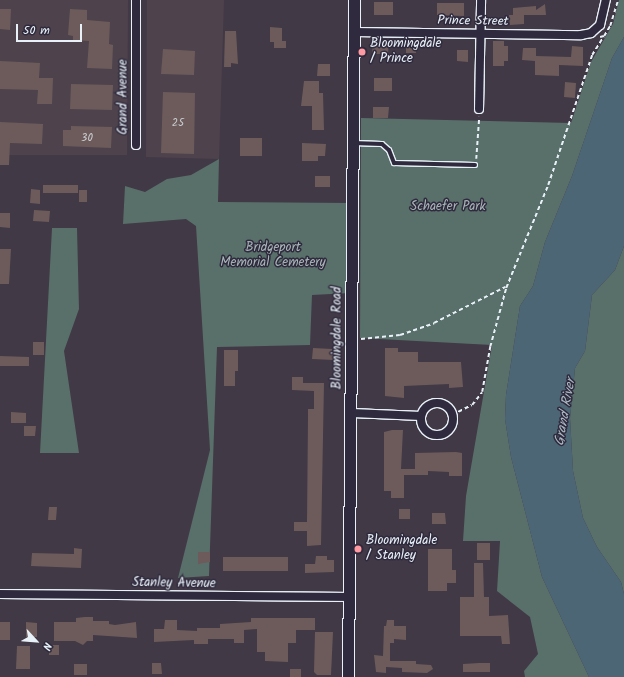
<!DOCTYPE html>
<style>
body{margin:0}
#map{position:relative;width:624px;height:677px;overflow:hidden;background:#413946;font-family:Kalam,sans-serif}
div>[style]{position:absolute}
.built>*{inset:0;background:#4e434c}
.green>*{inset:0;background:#596f6a}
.water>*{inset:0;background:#4d6675}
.building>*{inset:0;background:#6c5b5a}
.path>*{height:1.5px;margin-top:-0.75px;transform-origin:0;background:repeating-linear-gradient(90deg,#e8f1f8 0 4px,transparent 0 7px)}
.roads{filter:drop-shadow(1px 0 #e8f1f8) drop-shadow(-1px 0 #e8f1f8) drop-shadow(0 1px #e8f1f8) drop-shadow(0 -1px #e8f1f8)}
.service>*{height:4px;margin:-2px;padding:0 2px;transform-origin:2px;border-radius:2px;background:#2f2a3d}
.minor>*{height:8px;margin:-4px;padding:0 4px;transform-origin:4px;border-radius:4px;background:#2f2a3d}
.minor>.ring{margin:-4px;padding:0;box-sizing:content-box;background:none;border:8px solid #2f2a3d;border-radius:50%}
.secondary>*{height:11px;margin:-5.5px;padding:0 5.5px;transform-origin:5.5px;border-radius:5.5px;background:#2f2a3d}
.dots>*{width:11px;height:11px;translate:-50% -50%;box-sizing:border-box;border:2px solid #2f2a3d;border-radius:50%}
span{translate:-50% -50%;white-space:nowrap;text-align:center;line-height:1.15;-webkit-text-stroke:3px #2f2a3d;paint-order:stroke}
.number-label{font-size:11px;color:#c9ccd0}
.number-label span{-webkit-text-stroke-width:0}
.street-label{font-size:13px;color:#e8f1f8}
.poi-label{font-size:13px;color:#e8f1f8}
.left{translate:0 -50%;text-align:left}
.park-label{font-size:13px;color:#a8b6b8}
.water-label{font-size:14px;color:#aab9c4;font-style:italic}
.north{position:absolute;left:16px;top:621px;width:40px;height:40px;-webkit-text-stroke:3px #2f2a3d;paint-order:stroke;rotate:116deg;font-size:11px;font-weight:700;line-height:16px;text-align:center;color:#e8f1f8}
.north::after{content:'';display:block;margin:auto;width:14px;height:18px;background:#e8f1f8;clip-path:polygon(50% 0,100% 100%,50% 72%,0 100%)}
.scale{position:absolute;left:16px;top:24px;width:66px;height:18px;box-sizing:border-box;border:2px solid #e8f1f8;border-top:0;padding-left:5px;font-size:12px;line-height:14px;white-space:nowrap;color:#e8f1f8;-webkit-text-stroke:3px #2f2a3d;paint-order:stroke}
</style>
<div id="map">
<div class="built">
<div style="clip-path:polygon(0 0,128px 0,127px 155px,0 155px)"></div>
<div style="clip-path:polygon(147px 0,224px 0,219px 159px,146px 157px)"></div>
</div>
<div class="green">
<div style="clip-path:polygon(619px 0,624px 0,624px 37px,612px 58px,572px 176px,545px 242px,533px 286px,520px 306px,506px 395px,505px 419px,511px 457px,542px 577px,589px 677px,525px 677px,524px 671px,538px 654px,530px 617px,497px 591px,500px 541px,463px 541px,466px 496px,492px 345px,360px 338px,361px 118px,571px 123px,591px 62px,613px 24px)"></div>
<div style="clip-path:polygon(219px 159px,218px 202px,351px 203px,350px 293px,312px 295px,310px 345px,217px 347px,209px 576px,178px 578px,210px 450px,196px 226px,186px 219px,123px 224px,125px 186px,145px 192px,167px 179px,191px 175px)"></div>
<div style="clip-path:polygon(52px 228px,77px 228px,79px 309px,64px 351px,79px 453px,40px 453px)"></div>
<div style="clip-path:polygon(624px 246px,624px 594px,621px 582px,597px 547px,583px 518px,573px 471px,570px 418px,575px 368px,585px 351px,592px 295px,615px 270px)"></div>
</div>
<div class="water">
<div style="clip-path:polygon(624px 37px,624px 246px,615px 270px,592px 295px,585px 351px,575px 368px,570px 418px,573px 471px,583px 518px,597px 547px,621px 582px,624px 594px,624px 677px,589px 677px,542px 577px,511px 457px,505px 419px,506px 395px,520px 306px,533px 286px,545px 242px,572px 176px,612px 58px)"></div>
</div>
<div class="building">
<div style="clip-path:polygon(374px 2px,393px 2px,393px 15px,374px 15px)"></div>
<div style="clip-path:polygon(437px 3px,464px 3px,464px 16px,437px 15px)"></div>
<div style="clip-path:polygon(545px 4px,546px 15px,524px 15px,524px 24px,510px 25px,509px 15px,513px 15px,513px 8px,536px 6px,536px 10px)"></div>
<div style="clip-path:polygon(0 9px,11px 9px,10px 30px,0 29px)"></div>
<div style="clip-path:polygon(70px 9px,87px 10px,87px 20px,110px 22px,109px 44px,113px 45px,112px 69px,87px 68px,89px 41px,73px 40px,73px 36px,68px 35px)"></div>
<div style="clip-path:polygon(270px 27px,282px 28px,282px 41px,286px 41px,286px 48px,274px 48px,274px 42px,270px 42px)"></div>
<div style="clip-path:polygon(225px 31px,236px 31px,238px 64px,231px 63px,231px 67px,224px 67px)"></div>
<div style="clip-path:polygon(373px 41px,389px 41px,388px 54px,372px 54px)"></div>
<div style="clip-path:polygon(406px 41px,416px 41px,416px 53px,406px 53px)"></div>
<div style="clip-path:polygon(493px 41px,504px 41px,504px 46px,508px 46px,508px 61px,504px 61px,504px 66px,493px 66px)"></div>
<div style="clip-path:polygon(572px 46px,583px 47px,583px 66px,559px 65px,559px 76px,535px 75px,535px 61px,522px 60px,523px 48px,536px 48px,536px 56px,571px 57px)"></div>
<div style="clip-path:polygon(163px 49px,195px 51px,194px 75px,161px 74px)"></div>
<div style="clip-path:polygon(457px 50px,468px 50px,468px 62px,457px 61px)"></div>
<div style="clip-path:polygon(0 61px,40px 63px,39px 78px,53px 78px,52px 104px,37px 104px,38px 90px,0 89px)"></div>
<div style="clip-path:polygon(318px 64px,330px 64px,330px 76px,317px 76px)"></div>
<div style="clip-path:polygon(374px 78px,392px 78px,392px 91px,374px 91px)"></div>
<div style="clip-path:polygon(304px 81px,319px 81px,319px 93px,323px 93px,324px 130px,312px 130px,312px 106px,301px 106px)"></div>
<div style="clip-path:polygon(565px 82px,576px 83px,575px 98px,564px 97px)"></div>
<div style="clip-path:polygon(71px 84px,113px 85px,112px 110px,70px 109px)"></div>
<div style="clip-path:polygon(163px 92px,195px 93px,194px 154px,161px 153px)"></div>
<div style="clip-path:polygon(373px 107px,389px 107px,388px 118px,373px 118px)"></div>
<div style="clip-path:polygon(0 122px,43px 124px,42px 144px,10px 143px,9px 165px,0 165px)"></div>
<div style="clip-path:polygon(71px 126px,112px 127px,111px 148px,63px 146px,63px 130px,71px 130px)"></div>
<div style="clip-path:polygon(240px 138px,262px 138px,262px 156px,240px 156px)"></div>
<div style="clip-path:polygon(302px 143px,326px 144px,325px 156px,318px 156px,318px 161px,302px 161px)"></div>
<div style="clip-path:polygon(315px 176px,330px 176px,330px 187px,315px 187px)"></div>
<div style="clip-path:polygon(43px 185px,78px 185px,78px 193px,43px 193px)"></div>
<div style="clip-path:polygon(31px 189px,40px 190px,40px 204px,30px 203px)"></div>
<div style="clip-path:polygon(79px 190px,87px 190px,87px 202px,79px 202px)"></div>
<div style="clip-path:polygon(34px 210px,50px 211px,49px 222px,33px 221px)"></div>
<div style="clip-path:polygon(0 213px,10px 213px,10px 228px,0 227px)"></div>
<div style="clip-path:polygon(0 249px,11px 249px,9px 284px,0 284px)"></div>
<div style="clip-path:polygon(33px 342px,44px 342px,44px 355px,33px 355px)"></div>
<div style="clip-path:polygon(313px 348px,332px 349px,334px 360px,312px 359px)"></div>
<div style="clip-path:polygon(385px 348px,398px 348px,398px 352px,418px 352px,418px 362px,461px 362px,463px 387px,449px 388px,449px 384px,404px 386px,404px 398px,385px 396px)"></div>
<div style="clip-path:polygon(224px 350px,238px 350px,238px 371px,235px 371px,235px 386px,224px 386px)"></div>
<div style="clip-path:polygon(0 356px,29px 357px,29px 366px,0 366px)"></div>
<div style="clip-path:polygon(292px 377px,303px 377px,303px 383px,324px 383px,321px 545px,307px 546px,307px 531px,294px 531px,294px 522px,307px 522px,308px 416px,308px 409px,314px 409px,314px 391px,292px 390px)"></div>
<div style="clip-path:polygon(11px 412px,26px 413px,26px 423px,11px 423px)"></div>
<div style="clip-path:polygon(24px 426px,36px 426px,35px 436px,24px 436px)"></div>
<div style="clip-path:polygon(392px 430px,403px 430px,401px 469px,415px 469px,415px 453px,456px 452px,462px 453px,462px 476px,449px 476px,449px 472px,428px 471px,428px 475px,404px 475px,404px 498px,391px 498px,391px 491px,384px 491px,384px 432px)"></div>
<div style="clip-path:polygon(49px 507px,57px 507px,56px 520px,48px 520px)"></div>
<div style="clip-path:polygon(399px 509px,410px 509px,410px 519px,399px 519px)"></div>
<div style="clip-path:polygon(432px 513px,445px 513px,446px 524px,432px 524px)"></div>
<div style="clip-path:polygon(477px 543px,490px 543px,490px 560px,477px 560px)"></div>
<div style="clip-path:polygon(74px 548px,82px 549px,81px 568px,31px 566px,32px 553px,74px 554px)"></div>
<div style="clip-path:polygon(428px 549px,452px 549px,452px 570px,456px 570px,456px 583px,447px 583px,447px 591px,428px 591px)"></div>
<div style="clip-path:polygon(198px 552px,210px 552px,210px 562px,198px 564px)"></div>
<div style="clip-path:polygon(316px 556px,327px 556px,327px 560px,334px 560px,334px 572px,305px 573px,305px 564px,315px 564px)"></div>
<div style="clip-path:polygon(223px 557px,288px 557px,288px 571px,223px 571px)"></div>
<div style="clip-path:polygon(474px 563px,483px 563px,484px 597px,489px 597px,489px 616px,508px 615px,510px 644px,502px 644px,501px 636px,460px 636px,460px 597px,474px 597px)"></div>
<div style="clip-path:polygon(85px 617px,93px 617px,93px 621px,109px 621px,109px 624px,115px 625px,136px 622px,137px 638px,93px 635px,93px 641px,87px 641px,83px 645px,75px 641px,54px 641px,54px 622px,76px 622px,76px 618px)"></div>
<div style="clip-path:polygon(251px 618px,315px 618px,315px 630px,296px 630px,296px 643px,288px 643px,288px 662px,265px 661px,265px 652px,257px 652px,257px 629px,244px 630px,244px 643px,234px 643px,234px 639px,208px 639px,208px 644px,194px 644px,194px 640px,154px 642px,154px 629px,164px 629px,165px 620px,177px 620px,177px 630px,197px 631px,197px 628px,220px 628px,220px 624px,251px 622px)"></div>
<div style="clip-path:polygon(387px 620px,394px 620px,394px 626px,406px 626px,406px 640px,394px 639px,394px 643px,390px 643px,390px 661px,416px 661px,416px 664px,431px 665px,433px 669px,427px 673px,402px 672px,402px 668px,386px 667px,386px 673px,376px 672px,374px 655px,383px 656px,384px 626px,386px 626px)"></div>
<div style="clip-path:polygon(0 622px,10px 622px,10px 640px,0 640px)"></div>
<div style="clip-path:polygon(26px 622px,37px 623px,37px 637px,26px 637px)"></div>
<div style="clip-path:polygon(315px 632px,333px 632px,331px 675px,317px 675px,314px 672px)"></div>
<div style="clip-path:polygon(49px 645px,59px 645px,59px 655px,49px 655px)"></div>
<div style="clip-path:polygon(17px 646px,30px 646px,30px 669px,16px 669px)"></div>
<div style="clip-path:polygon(152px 663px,161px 663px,162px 674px,152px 674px)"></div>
<div style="clip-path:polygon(479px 663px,490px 663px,490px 672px,463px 672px,463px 664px)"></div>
<div style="clip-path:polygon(74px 664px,87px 664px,87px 675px,74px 675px)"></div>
<div style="clip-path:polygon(290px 669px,301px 669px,301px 677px,290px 677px)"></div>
</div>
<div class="path">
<div style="left:600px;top:37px;width:4px;rotate:-14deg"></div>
<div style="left:604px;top:36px;width:12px;rotate:-59deg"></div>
<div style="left:610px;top:26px;width:27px;rotate:-73deg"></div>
<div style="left:476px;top:159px;width:42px;rotate:-85.9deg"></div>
<div style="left:361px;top:339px;width:39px;rotate:-6deg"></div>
<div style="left:400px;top:335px;width:36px;rotate:-19deg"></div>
<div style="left:434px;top:323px;width:80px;rotate:-26.9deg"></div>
<div style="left:452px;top:415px;width:22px;rotate:-27deg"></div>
<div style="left:472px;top:405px;width:16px;rotate:-52deg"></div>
<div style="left:482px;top:392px;width:46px;rotate:-79.9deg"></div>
<div style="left:490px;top:347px;width:61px;rotate:-74.8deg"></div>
<div style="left:506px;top:288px;width:111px;rotate:-67.8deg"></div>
<div style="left:548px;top:185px;width:137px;rotate:-71.3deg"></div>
<div style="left:592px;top:55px;width:22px;rotate:-58deg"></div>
</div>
<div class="roads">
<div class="service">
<div style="left:353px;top:143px;width:29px;rotate:2deg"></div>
<div style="left:382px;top:144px;width:9px;rotate:41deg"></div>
<div style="left:389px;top:150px;width:14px;rotate:69deg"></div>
<div style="left:394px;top:163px;width:81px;rotate:1.4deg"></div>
</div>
<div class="minor">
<div style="left:354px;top:32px;width:227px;rotate:0.8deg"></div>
<div style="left:581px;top:35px;width:10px;rotate:-11deg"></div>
<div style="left:591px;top:33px;width:12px;rotate:-42deg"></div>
<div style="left:600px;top:25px;width:26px;rotate:-77deg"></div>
<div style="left:479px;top:109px;width:109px;rotate:-88.9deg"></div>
<div style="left:136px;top:145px;width:145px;rotate:-90deg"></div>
<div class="ring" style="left:421px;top:403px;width:24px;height:24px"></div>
<div style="left:352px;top:413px;width:69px;rotate:2.5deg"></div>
<div style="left:0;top:594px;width:348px;rotate:0.5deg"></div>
</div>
<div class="secondary">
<div style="left:348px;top:677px;width:677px;rotate:-89.49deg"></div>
</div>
</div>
<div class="dots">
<div style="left:362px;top:52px;background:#ff9aa2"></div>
<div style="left:358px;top:549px;background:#ff9aa2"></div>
</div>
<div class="number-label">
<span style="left:178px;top:123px">25</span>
<span style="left:87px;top:138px">30</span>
</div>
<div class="street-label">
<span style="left:473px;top:22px;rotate:1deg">Prince Street</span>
<span style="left:124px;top:97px;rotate:-90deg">Grand Avenue</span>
<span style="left:338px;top:338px;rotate:-90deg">Bloomingdale Road</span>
<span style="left:174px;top:584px;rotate:1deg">Stanley Avenue</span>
</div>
<div class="poi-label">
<span class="left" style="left:370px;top:52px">Bloomingdale<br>/ Prince</span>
<span class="left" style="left:366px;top:549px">Bloomingdale<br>/ Stanley</span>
</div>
<div class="park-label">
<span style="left:448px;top:207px">Schaefer Park</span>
<span style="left:273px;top:256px">Bridgeport<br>Memorial Cemetery</span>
</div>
<div class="water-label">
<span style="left:565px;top:412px;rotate:-80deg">Grand River</span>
</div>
<div class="north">N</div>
<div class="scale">50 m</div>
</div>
